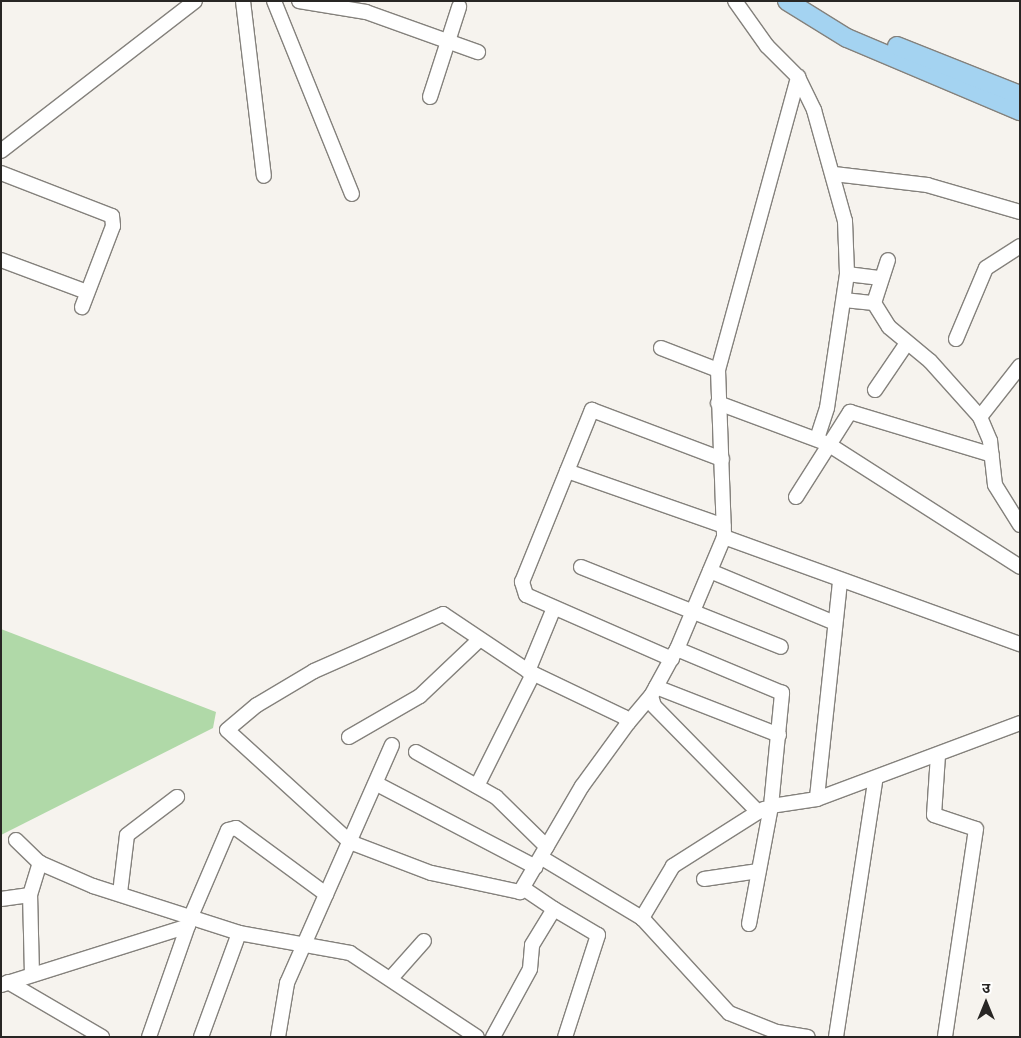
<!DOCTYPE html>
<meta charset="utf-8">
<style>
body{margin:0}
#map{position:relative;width:1021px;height:1038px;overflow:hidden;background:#f6f3ee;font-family:Barlow,"Noto Sans Devanagari",sans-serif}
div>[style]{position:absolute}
.green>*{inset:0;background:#b0d9a8}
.roads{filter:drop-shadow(1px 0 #84817c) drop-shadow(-1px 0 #84817c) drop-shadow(0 1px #84817c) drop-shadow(0 -1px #84817c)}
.minor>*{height:14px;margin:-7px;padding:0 7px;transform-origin:7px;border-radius:7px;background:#fff}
.major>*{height:18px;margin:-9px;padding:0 9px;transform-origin:9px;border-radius:9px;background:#a4d3f1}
span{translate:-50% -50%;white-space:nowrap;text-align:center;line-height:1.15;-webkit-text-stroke:5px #fff;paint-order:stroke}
.frame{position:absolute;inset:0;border:2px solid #282624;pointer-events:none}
.north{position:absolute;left:961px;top:978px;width:50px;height:50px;-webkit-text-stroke:4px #fff;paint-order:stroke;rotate:0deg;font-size:14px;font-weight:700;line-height:20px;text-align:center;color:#282624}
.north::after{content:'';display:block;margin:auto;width:18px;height:22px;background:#282624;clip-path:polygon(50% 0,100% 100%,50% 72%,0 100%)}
</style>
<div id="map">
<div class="green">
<div style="clip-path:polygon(1px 629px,216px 712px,213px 728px,1px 835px)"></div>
</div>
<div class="roads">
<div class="minor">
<div style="left:243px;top:1px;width:176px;rotate:83.2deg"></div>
<div style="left:274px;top:1px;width:208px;rotate:68deg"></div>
<div style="left:299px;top:1px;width:68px;rotate:9.3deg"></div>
<div style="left:366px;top:12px;width:119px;rotate:19.7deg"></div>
<div style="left:735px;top:1px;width:55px;rotate:54.6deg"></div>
<div style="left:767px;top:46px;width:44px;rotate:45deg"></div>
<div style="left:798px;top:77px;width:37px;rotate:64deg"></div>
<div style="left:814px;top:110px;width:115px;rotate:74.4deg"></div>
<div style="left:845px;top:221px;width:53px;rotate:87.8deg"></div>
<div style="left:847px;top:274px;width:135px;rotate:98.5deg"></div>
<div style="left:827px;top:408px;width:32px;rotate:108deg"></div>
<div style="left:430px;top:97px;width:95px;rotate:-72.1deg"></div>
<div style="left:1px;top:151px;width:245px;rotate:-37.7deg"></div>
<div style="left:1px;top:173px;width:119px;rotate:21.2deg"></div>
<div style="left:112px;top:216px;width:10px;rotate:84deg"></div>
<div style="left:113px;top:226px;width:87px;rotate:110.9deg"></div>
<div style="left:834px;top:174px;width:94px;rotate:6.7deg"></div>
<div style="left:927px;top:185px;width:97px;rotate:16.2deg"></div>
<div style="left:1px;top:260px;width:92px;rotate:20.4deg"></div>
<div style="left:847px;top:274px;width:32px;rotate:7deg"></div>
<div style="left:844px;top:300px;width:30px;rotate:6deg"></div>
<div style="left:874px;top:303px;width:28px;rotate:58deg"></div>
<div style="left:889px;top:327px;width:53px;rotate:39.7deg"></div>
<div style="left:930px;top:361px;width:75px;rotate:48.2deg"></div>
<div style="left:980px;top:417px;width:26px;rotate:67deg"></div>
<div style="left:990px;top:441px;width:44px;rotate:83.5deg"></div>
<div style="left:995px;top:485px;width:47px;rotate:58deg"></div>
<div style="left:874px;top:303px;width:45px;rotate:-72deg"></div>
<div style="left:956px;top:339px;width:77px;rotate:-67.1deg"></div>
<div style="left:986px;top:268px;width:40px;rotate:-32.9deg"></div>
<div style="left:661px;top:348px;width:61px;rotate:21.1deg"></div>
<div style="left:718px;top:370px;width:167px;rotate:87.9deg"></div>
<div style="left:718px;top:370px;width:304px;rotate:-74.7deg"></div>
<div style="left:875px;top:390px;width:57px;rotate:-55.8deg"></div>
<div style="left:718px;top:403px;width:117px;rotate:20.4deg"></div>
<div style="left:828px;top:444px;width:228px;rotate:32.6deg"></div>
<div style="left:980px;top:417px;width:65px;rotate:-51.9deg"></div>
<div style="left:567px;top:471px;width:166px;rotate:19.3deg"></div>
<div style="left:796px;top:497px;width:101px;rotate:-57.6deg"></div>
<div style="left:850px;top:412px;width:148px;rotate:16.8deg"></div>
<div style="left:581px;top:567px;width:215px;rotate:21.8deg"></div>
<div style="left:710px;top:571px;width:135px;rotate:22.6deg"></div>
<div style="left:840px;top:582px;width:218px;rotate:96.1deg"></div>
<div style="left:817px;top:799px;width:217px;rotate:-20.5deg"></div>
<div style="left:443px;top:614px;width:102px;rotate:33.8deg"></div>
<div style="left:528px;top:671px;width:106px;rotate:25.6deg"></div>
<div style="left:624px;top:717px;width:7px;rotate:56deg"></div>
<div style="left:628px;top:723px;width:78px;rotate:126.1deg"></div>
<div style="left:582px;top:786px;width:123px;rotate:120.3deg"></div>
<div style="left:520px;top:892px;width:91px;rotate:-167.9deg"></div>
<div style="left:431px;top:873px;width:87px;rotate:-159.1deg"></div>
<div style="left:350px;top:842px;width:166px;rotate:-137.7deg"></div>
<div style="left:227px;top:730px;width:39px;rotate:-40deg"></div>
<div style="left:257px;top:705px;width:66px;rotate:-30.8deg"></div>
<div style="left:314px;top:671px;width:141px;rotate:-23.8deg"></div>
<div style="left:675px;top:652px;width:50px;rotate:118.6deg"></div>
<div style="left:651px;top:696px;width:10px;rotate:73deg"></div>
<div style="left:654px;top:706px;width:148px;rotate:45.5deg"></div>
<div style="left:758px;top:812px;width:7px;rotate:-27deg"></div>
<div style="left:672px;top:659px;width:159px;rotate:-156.3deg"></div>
<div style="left:526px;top:595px;width:14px;rotate:-107deg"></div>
<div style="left:522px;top:582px;width:186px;rotate:-67.9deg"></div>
<div style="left:592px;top:410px;width:139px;rotate:20.7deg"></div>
<div style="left:528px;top:671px;width:68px;rotate:-67.6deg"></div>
<div style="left:656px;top:687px;width:132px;rotate:21.3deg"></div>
<div style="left:628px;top:723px;width:35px;rotate:-50deg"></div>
<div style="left:349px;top:737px;width:82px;rotate:-30deg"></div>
<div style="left:420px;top:696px;width:81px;rotate:-43.5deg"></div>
<div style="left:416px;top:752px;width:92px;rotate:29.4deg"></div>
<div style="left:496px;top:797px;width:71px;rotate:44.4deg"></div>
<div style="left:938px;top:755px;width:60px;rotate:93.8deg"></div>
<div style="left:934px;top:815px;width:44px;rotate:18.4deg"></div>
<div style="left:976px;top:829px;width:210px;rotate:98.5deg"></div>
<div style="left:377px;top:784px;width:179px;rotate:27.6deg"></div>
<div style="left:477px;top:786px;width:125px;rotate:-63.4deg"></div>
<div style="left:817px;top:799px;width:47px;rotate:171.3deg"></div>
<div style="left:771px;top:806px;width:114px;rotate:-84.4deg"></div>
<div style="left:782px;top:693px;width:114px;rotate:-157.3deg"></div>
<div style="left:677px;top:649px;width:121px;rotate:-67.2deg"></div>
<div style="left:724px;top:537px;width:315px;rotate:19.9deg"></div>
<div style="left:758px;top:812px;width:101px;rotate:147.6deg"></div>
<div style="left:673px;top:866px;width:61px;rotate:120.8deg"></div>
<div style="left:642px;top:918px;width:129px;rotate:47.5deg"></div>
<div style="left:729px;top:1013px;width:52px;rotate:21.6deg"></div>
<div style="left:777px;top:1032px;width:31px;rotate:9deg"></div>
<div style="left:16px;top:840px;width:33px;rotate:44deg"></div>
<div style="left:40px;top:863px;width:58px;rotate:23.5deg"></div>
<div style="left:93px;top:886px;width:153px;rotate:17.8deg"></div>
<div style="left:239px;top:933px;width:113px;rotate:10.2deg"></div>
<div style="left:350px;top:953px;width:152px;rotate:33.5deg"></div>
<div style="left:542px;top:858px;width:117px;rotate:31deg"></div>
<div style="left:704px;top:879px;width:55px;rotate:-8.4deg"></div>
<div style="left:120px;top:893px;width:58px;rotate:-83.1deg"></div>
<div style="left:127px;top:835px;width:63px;rotate:-37.2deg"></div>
<div style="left:1px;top:899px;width:29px;rotate:-8deg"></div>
<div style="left:554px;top:909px;width:51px;rotate:30.6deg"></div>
<div style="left:598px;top:935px;width:107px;rotate:107.9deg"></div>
<div style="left:749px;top:924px;width:120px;rotate:-79.4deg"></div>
<div style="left:32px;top:975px;width:80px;rotate:-91.4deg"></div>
<div style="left:30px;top:895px;width:34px;rotate:-73deg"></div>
<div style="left:392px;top:977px;width:48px;rotate:-48.4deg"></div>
<div style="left:8px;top:982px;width:109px;rotate:30.3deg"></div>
<div style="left:1px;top:985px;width:196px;rotate:-17.5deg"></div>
<div style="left:149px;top:1037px;width:130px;rotate:-70.7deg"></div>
<div style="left:192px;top:914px;width:91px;rotate:-66.8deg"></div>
<div style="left:228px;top:830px;width:8px;rotate:-14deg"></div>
<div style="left:236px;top:828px;width:112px;rotate:36.3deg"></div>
<div style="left:201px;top:1037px;width:111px;rotate:-69.9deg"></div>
<div style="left:278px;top:1037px;width:55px;rotate:-80.5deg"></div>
<div style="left:287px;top:983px;width:260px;rotate:-66.2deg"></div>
<div style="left:493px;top:1037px;width:77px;rotate:-61.4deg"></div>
<div style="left:530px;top:969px;width:24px;rotate:-85deg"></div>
<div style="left:532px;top:945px;width:42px;rotate:-58.6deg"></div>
<div style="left:554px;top:909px;width:37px;rotate:-146deg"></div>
<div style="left:836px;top:1037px;width:259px;rotate:-81.3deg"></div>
</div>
<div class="major">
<div style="left:787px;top:1px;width:70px;rotate:31.7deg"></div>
<div style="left:847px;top:38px;width:188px;rotate:22.9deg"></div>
<div style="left:897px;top:46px;width:132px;rotate:21.7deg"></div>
</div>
</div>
<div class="frame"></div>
<div class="north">उ</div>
</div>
